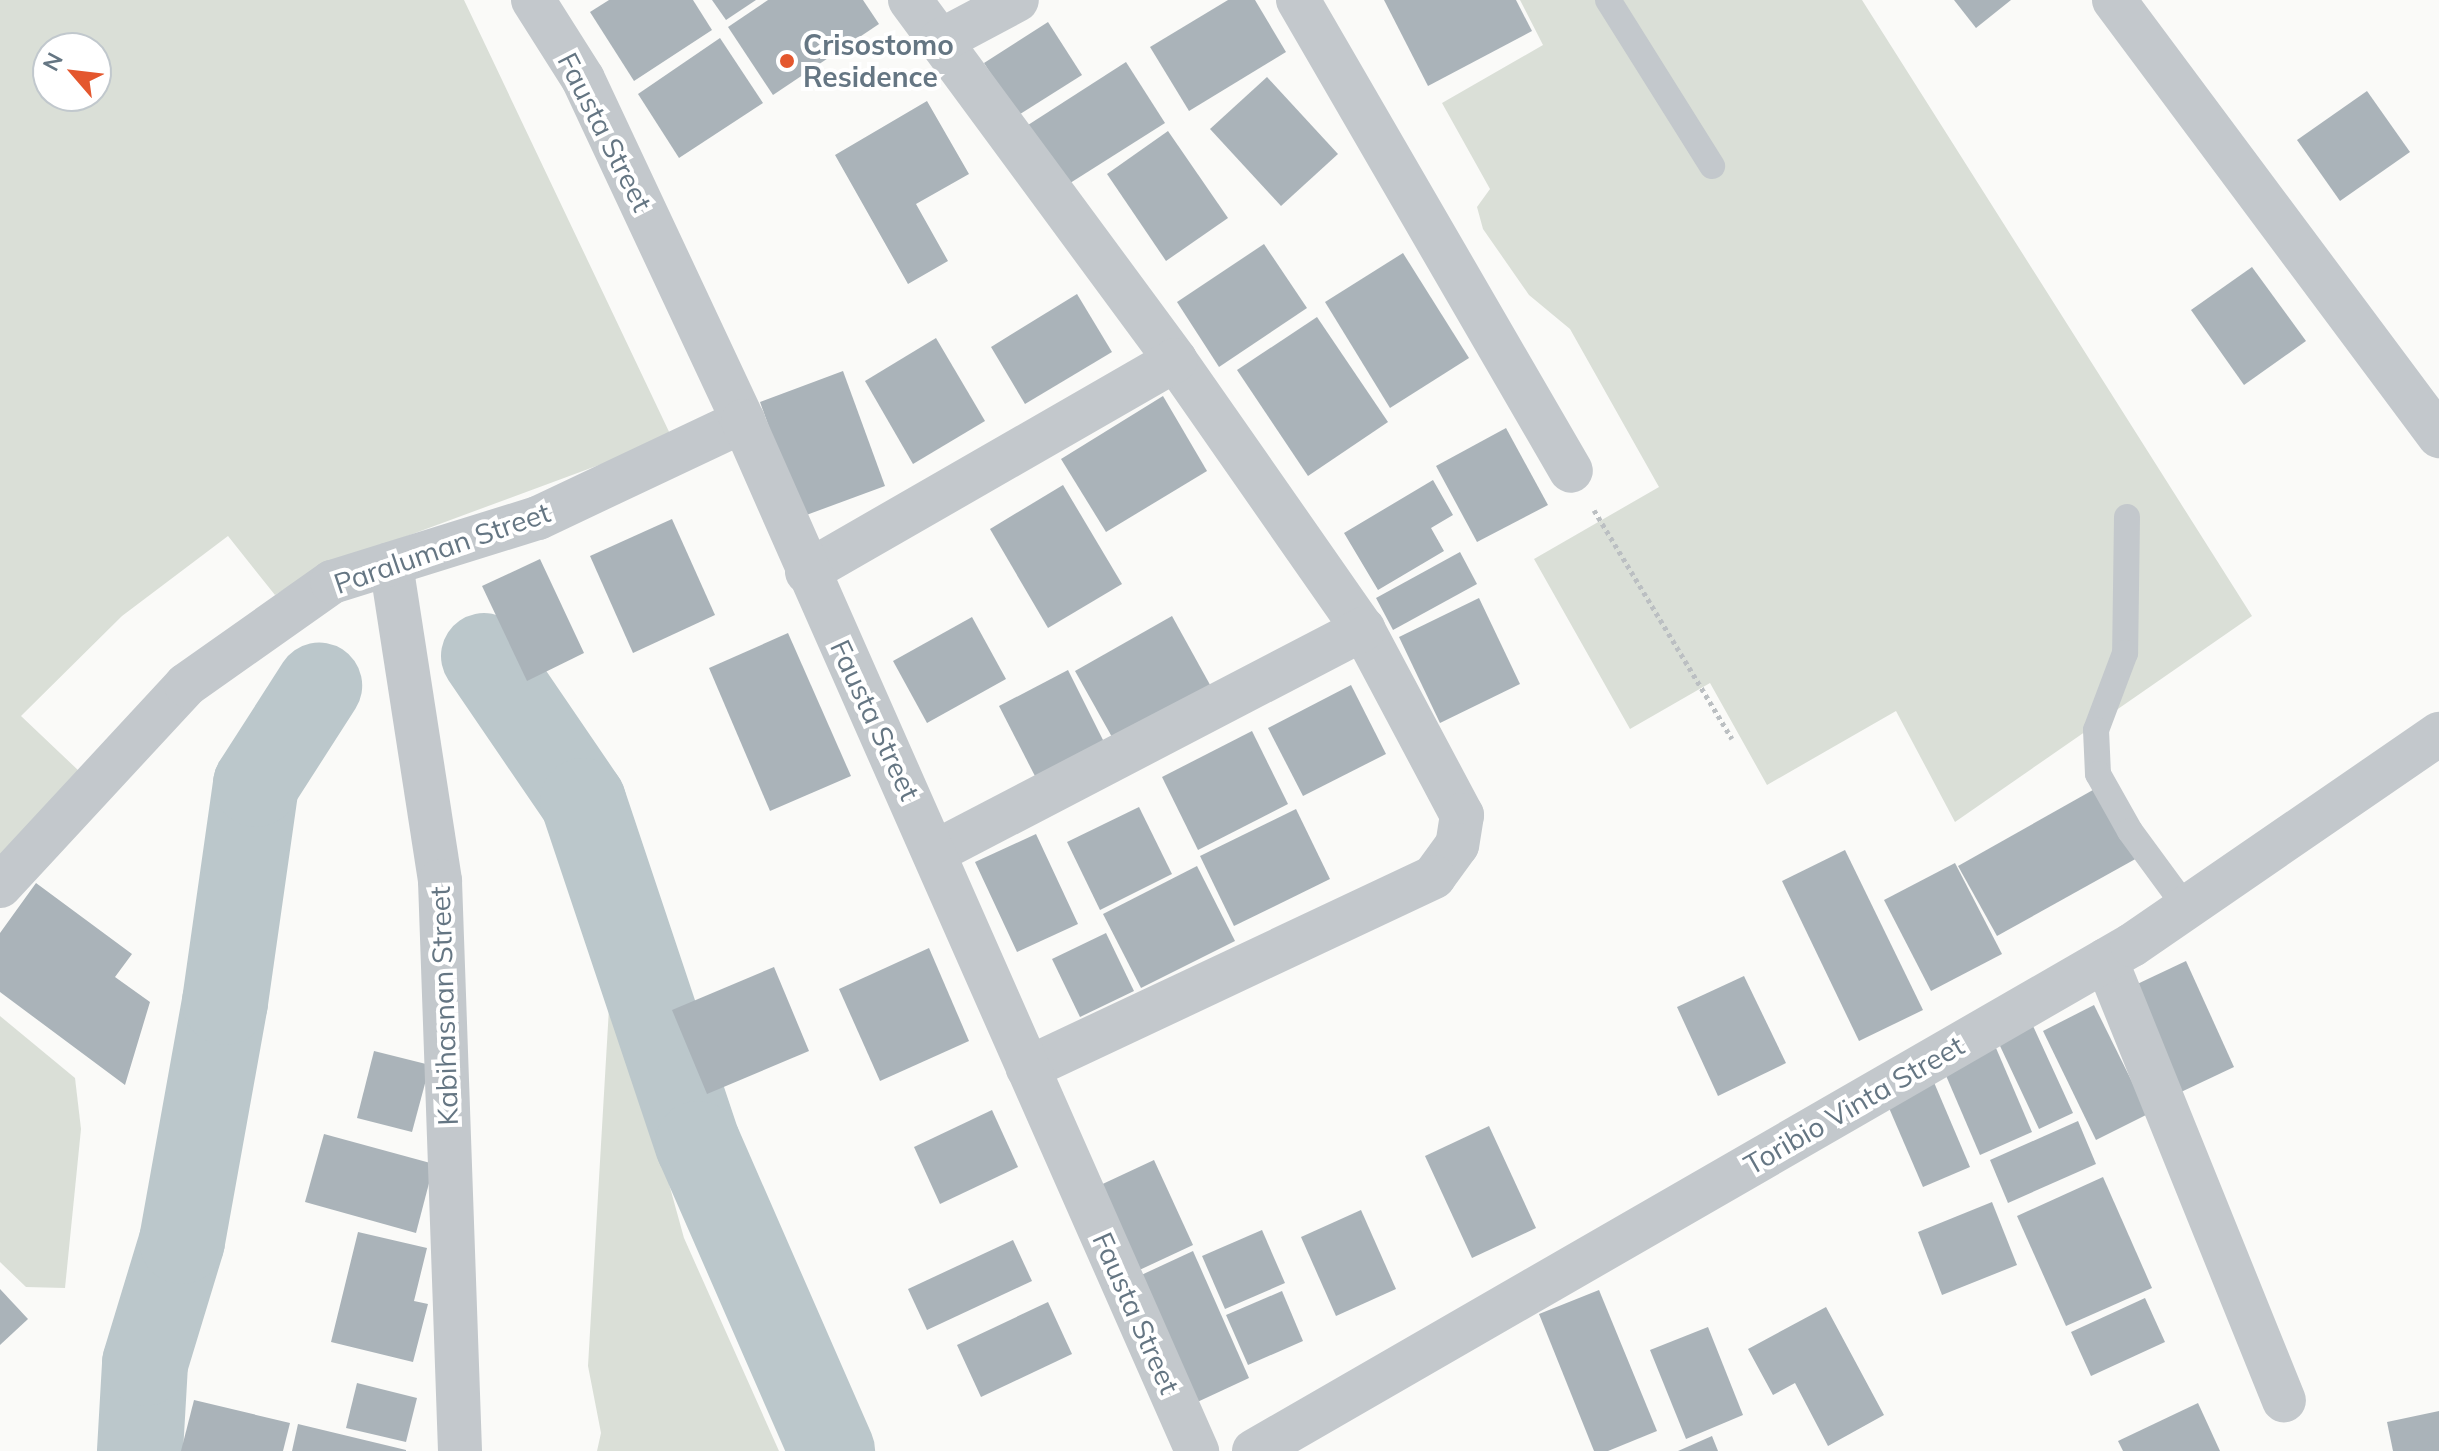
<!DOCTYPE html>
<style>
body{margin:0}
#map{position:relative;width:2439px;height:1451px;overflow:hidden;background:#fafaf8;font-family:Mulish,sans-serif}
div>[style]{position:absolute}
.green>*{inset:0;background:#dadfd7}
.river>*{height:86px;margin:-43px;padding:0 43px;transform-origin:43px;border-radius:43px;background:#bbc7cb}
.building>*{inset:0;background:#aab3b9}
.path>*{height:5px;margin-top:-2.5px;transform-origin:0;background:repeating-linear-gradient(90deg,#bbbfc2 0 4px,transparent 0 8px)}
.service>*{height:26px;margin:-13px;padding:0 13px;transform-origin:13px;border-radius:13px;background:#c3c8cc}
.minor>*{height:44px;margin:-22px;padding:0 22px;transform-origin:22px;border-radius:22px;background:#c3c8cc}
.tertiary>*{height:44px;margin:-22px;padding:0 22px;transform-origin:22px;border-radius:22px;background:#c3c8cc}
.dots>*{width:22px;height:22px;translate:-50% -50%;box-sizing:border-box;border:4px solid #fff;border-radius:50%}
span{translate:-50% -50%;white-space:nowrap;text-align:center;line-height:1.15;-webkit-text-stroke:8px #fff;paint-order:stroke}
.poi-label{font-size:28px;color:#657683;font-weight:700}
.left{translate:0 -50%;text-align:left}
.street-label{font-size:28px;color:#657683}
.north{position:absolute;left:32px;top:32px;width:80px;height:80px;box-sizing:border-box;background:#fff;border:2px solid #c1c8cd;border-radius:50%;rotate:298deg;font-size:22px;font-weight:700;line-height:32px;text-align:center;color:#657683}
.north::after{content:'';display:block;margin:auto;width:28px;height:36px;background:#e4572e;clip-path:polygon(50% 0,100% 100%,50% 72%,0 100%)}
</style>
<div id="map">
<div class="green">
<div style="clip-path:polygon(evenodd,0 0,464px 0,672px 438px,318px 569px,275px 595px,228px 536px,122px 616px,21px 716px,99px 790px,0 862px,0 0,48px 48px,96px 48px,96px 96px,48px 96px,48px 48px)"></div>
<div style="clip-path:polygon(1520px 0,1862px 0,2252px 616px,1955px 822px,1896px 711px,1767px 785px,1710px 683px,1630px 729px,1534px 559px,1659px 487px,1570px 329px,1529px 295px,1483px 229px,1477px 207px,1490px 189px,1442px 103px,1543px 45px)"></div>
<div style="clip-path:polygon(611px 974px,684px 1238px,779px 1451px,597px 1451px,601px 1433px,588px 1366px)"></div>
<div style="clip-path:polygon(0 1016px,75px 1078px,81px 1129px,65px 1288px,26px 1287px,0 1262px)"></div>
</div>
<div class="river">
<div style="left:484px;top:656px;width:176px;rotate:55.7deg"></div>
<div style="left:583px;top:801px;width:362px;rotate:71.5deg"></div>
<div style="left:698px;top:1144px;width:335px;rotate:66.4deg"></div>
<div style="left:140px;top:1451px;width:88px;rotate:-86.7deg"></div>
<div style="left:145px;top:1363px;width:127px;rotate:-73.1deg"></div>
<div style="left:182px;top:1241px;width:243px;rotate:-79.8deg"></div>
<div style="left:225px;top:1002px;width:220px;rotate:-81.9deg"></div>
<div style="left:256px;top:784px;width:117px;rotate:-57.3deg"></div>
</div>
<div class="building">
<div style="clip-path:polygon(609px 0,693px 0,712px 30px,634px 81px,590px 12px)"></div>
<div style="clip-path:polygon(712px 0,756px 0,726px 20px)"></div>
<div style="clip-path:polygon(768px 0,863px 0,879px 24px,773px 95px,728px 27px)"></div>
<div style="clip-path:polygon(1228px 0,1255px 0,1286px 52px,1189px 111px,1150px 47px)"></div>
<div style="clip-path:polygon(1384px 0,1516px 0,1532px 31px,1428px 86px)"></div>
<div style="clip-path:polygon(1954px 0,2011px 0,1976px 28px)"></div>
<div style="clip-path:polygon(1048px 22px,1082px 75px,1017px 116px,984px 63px)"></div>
<div style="clip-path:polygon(720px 38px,763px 103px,679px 158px,638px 94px)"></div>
<div style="clip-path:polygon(1126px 62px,1165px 123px,1067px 185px,1028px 125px)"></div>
<div style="clip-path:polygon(1267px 77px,1338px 154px,1281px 206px,1210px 129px)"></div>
<div style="clip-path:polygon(2367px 91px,2410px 152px,2340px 201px,2297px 140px)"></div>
<div style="clip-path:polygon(927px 101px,969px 174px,916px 204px,948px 261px,908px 284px,835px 155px)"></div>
<div style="clip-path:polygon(1168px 131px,1228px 218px,1166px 261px,1107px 174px)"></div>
<div style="clip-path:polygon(1264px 244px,1307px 308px,1219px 367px,1177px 302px)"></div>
<div style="clip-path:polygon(1403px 253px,1469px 358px,1390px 408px,1325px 302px)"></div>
<div style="clip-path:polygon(2252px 267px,2306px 341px,2244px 385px,2191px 310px)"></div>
<div style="clip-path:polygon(1077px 294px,1112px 352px,1025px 404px,991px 347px)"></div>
<div style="clip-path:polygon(1317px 317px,1388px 422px,1308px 476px,1237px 370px)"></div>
<div style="clip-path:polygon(936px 338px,985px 421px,913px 464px,865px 381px)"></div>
<div style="clip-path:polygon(843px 371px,885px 486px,801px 517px,760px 402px)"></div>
<div style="clip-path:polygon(1163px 396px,1207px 471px,1106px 532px,1061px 459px)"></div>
<div style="clip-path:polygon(1506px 428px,1548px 505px,1477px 542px,1436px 466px)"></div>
<div style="clip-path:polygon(1433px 480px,1453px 515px,1431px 528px,1444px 551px,1378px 590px,1344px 533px)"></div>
<div style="clip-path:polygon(1063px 485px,1122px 584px,1048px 628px,990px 529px)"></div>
<div style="clip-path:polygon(672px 519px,715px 615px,633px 653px,590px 556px)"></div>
<div style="clip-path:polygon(1460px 552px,1477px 584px,1393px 630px,1376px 598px)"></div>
<div style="clip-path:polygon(540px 559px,584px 653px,527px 681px,482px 586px)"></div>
<div style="clip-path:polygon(1479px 598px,1520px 684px,1440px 723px,1399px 637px)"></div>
<div style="clip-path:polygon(1172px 616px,1214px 692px,1117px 746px,1075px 671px)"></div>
<div style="clip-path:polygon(972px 617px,1006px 679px,927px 723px,893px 661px)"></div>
<div style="clip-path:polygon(788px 633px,851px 776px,770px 811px,709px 668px)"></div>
<div style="clip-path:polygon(1068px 670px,1105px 744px,1037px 780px,999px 706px)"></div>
<div style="clip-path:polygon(1351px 685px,1386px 754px,1303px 796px,1268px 728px)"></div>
<div style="clip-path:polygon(1252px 731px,1288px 804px,1198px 850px,1162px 777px)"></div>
<div style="clip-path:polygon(2100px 786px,2139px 857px,1997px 936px,1958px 866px)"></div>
<div style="clip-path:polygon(1139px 807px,1172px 874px,1100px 910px,1067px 842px)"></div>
<div style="clip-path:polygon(1296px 809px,1330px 879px,1234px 926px,1200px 856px)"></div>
<div style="clip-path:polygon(1036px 834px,1078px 924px,1017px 952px,975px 862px)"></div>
<div style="clip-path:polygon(1845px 850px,1923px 1010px,1859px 1041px,1782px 881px)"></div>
<div style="clip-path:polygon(1955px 863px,2002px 954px,1931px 991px,1884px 900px)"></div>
<div style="clip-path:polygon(1197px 866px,1235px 941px,1141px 988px,1103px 914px)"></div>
<div style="clip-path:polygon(36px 883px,132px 954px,115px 977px,150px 1002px,125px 1085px,0 992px,0 933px)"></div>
<div style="clip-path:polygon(1106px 933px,1134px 991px,1080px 1017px,1052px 959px)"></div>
<div style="clip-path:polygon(929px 948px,969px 1041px,880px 1081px,839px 989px)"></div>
<div style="clip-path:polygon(2186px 961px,2234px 1067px,2181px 1092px,2133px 986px)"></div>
<div style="clip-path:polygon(774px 967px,809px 1051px,707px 1094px,672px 1010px)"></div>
<div style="clip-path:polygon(1744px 976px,1786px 1063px,1718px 1096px,1677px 1007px)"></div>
<div style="clip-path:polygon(2094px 1005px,2148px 1114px,2096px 1140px,2043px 1031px)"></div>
<div style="clip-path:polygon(2028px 1015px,2073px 1113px,2039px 1129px,1993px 1031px)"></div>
<div style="clip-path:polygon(1996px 1048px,2032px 1132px,1980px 1155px,1944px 1071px)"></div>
<div style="clip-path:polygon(374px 1051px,430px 1065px,412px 1132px,357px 1118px)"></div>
<div style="clip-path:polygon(1930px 1073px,1970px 1167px,1923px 1187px,1883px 1094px)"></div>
<div style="clip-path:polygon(992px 1110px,1018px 1167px,940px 1204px,914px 1147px)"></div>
<div style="clip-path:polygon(2078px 1121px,2096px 1164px,2008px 1203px,1990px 1160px)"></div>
<div style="clip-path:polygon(1489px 1126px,1536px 1228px,1472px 1258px,1425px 1156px)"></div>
<div style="clip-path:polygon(324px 1134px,434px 1164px,416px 1233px,305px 1202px)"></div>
<div style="clip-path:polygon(1154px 1160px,1193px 1245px,1133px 1273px,1094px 1188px)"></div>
<div style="clip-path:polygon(2103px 1177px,2152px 1288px,2066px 1326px,2017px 1216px)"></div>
<div style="clip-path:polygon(1992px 1202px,2017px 1265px,1942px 1295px,1918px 1232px)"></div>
<div style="clip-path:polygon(1361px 1210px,1396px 1289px,1336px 1316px,1301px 1237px)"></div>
<div style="clip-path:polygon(1262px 1230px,1285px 1283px,1225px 1309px,1202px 1256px)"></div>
<div style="clip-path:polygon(358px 1232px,427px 1248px,414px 1301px,428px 1304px,413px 1362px,331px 1342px)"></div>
<div style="clip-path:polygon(1013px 1240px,1032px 1281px,927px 1330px,908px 1289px)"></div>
<div style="clip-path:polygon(1193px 1251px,1249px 1378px,1193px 1404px,1137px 1277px)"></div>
<div style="clip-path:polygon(0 1289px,28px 1319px,0 1345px)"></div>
<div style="clip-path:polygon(1599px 1290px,1657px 1431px,1608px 1451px,1594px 1451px,1539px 1314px)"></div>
<div style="clip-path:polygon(1282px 1291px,1303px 1341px,1248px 1365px,1226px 1315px)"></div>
<div style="clip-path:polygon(2145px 1298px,2165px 1342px,2091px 1376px,2071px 1332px)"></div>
<div style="clip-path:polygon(1048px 1302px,1072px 1354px,981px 1397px,957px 1345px)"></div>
<div style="clip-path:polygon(1826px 1307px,1884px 1415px,1828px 1446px,1795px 1383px,1773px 1395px,1748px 1349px)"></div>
<div style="clip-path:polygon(1708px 1327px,1743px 1415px,1686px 1439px,1650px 1350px)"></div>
<div style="clip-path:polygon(357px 1383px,417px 1398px,406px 1442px,346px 1428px)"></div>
<div style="clip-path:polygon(194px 1400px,290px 1423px,283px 1451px,181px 1451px)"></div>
<div style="clip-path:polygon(2198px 1403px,2220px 1451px,2123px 1451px,2118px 1441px)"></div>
<div style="clip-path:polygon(2439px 1411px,2439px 1451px,2393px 1451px,2387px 1422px)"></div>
<div style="clip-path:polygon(298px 1424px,406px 1450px,406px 1451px,292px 1451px)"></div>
<div style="clip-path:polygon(1712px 1436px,1718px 1451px,1678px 1451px)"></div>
</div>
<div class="path">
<div style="left:1594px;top:510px;width:267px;rotate:58.9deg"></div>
</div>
<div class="service">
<div style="left:1608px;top:0;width:196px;rotate:57.9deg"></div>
<div style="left:2127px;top:517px;width:136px;rotate:90.8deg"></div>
<div style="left:2125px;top:653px;width:82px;rotate:110.6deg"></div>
<div style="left:2096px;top:730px;width:44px;rotate:87.4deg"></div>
<div style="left:2098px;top:774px;width:65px;rotate:60.7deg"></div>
<div style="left:2130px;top:831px;width:93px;rotate:53.7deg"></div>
</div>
<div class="minor">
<div style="left:910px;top:0;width:447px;rotate:53.6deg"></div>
<div style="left:1175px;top:360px;width:328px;rotate:55.1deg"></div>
<div style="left:1363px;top:629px;width:211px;rotate:62deg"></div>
<div style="left:1462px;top:815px;width:30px;rotate:99deg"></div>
<div style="left:1457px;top:845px;width:39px;rotate:126deg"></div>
<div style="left:1434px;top:877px;width:449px;rotate:154.8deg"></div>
<div style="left:1298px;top:0;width:544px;rotate:59.9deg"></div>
<div style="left:2114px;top:0;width:544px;rotate:53.3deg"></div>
<div style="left:940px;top:41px;width:87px;rotate:-28deg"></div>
<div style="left:391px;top:564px;width:321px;rotate:81.2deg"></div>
<div style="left:440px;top:881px;width:570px;rotate:87.99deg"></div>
<div style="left:807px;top:572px;width:425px;rotate:-29.9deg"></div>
<div style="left:935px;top:852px;width:483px;rotate:-27.5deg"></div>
<div style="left:0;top:886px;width:274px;rotate:-47.2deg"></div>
<div style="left:186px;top:685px;width:179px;rotate:-35.2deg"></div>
<div style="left:332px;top:582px;width:216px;rotate:-17.3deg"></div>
<div style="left:538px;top:518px;width:227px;rotate:-25.3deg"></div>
<div style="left:2106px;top:960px;width:475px;rotate:68deg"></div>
<div style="left:1254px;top:1451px;width:1013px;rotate:-29.96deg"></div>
<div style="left:2132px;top:945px;width:373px;rotate:-34.5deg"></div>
</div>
<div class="tertiary">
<div style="left:533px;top:0;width:93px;rotate:57.7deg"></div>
<div style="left:583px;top:79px;width:378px;rotate:64.9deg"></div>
<div style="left:743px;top:421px;width:1126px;rotate:66.21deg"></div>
</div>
<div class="dots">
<div style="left:787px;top:61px;background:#e4572e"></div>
</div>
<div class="poi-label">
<span class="left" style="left:803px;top:61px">Crisostomo<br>Residence</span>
</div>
<div class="street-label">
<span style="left:605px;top:132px;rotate:63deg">Fausta Street</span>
<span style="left:442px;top:548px;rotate:-19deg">Paraluman Street</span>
<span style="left:875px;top:720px;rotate:65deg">Fausta Street</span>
<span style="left:444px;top:1006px;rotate:-92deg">Kabihasnan Street</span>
<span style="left:1854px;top:1105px;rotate:-30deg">Toribio Vinta Street</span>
<span style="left:1136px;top:1313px;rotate:66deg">Fausta Street</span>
</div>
<div class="north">N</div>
</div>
